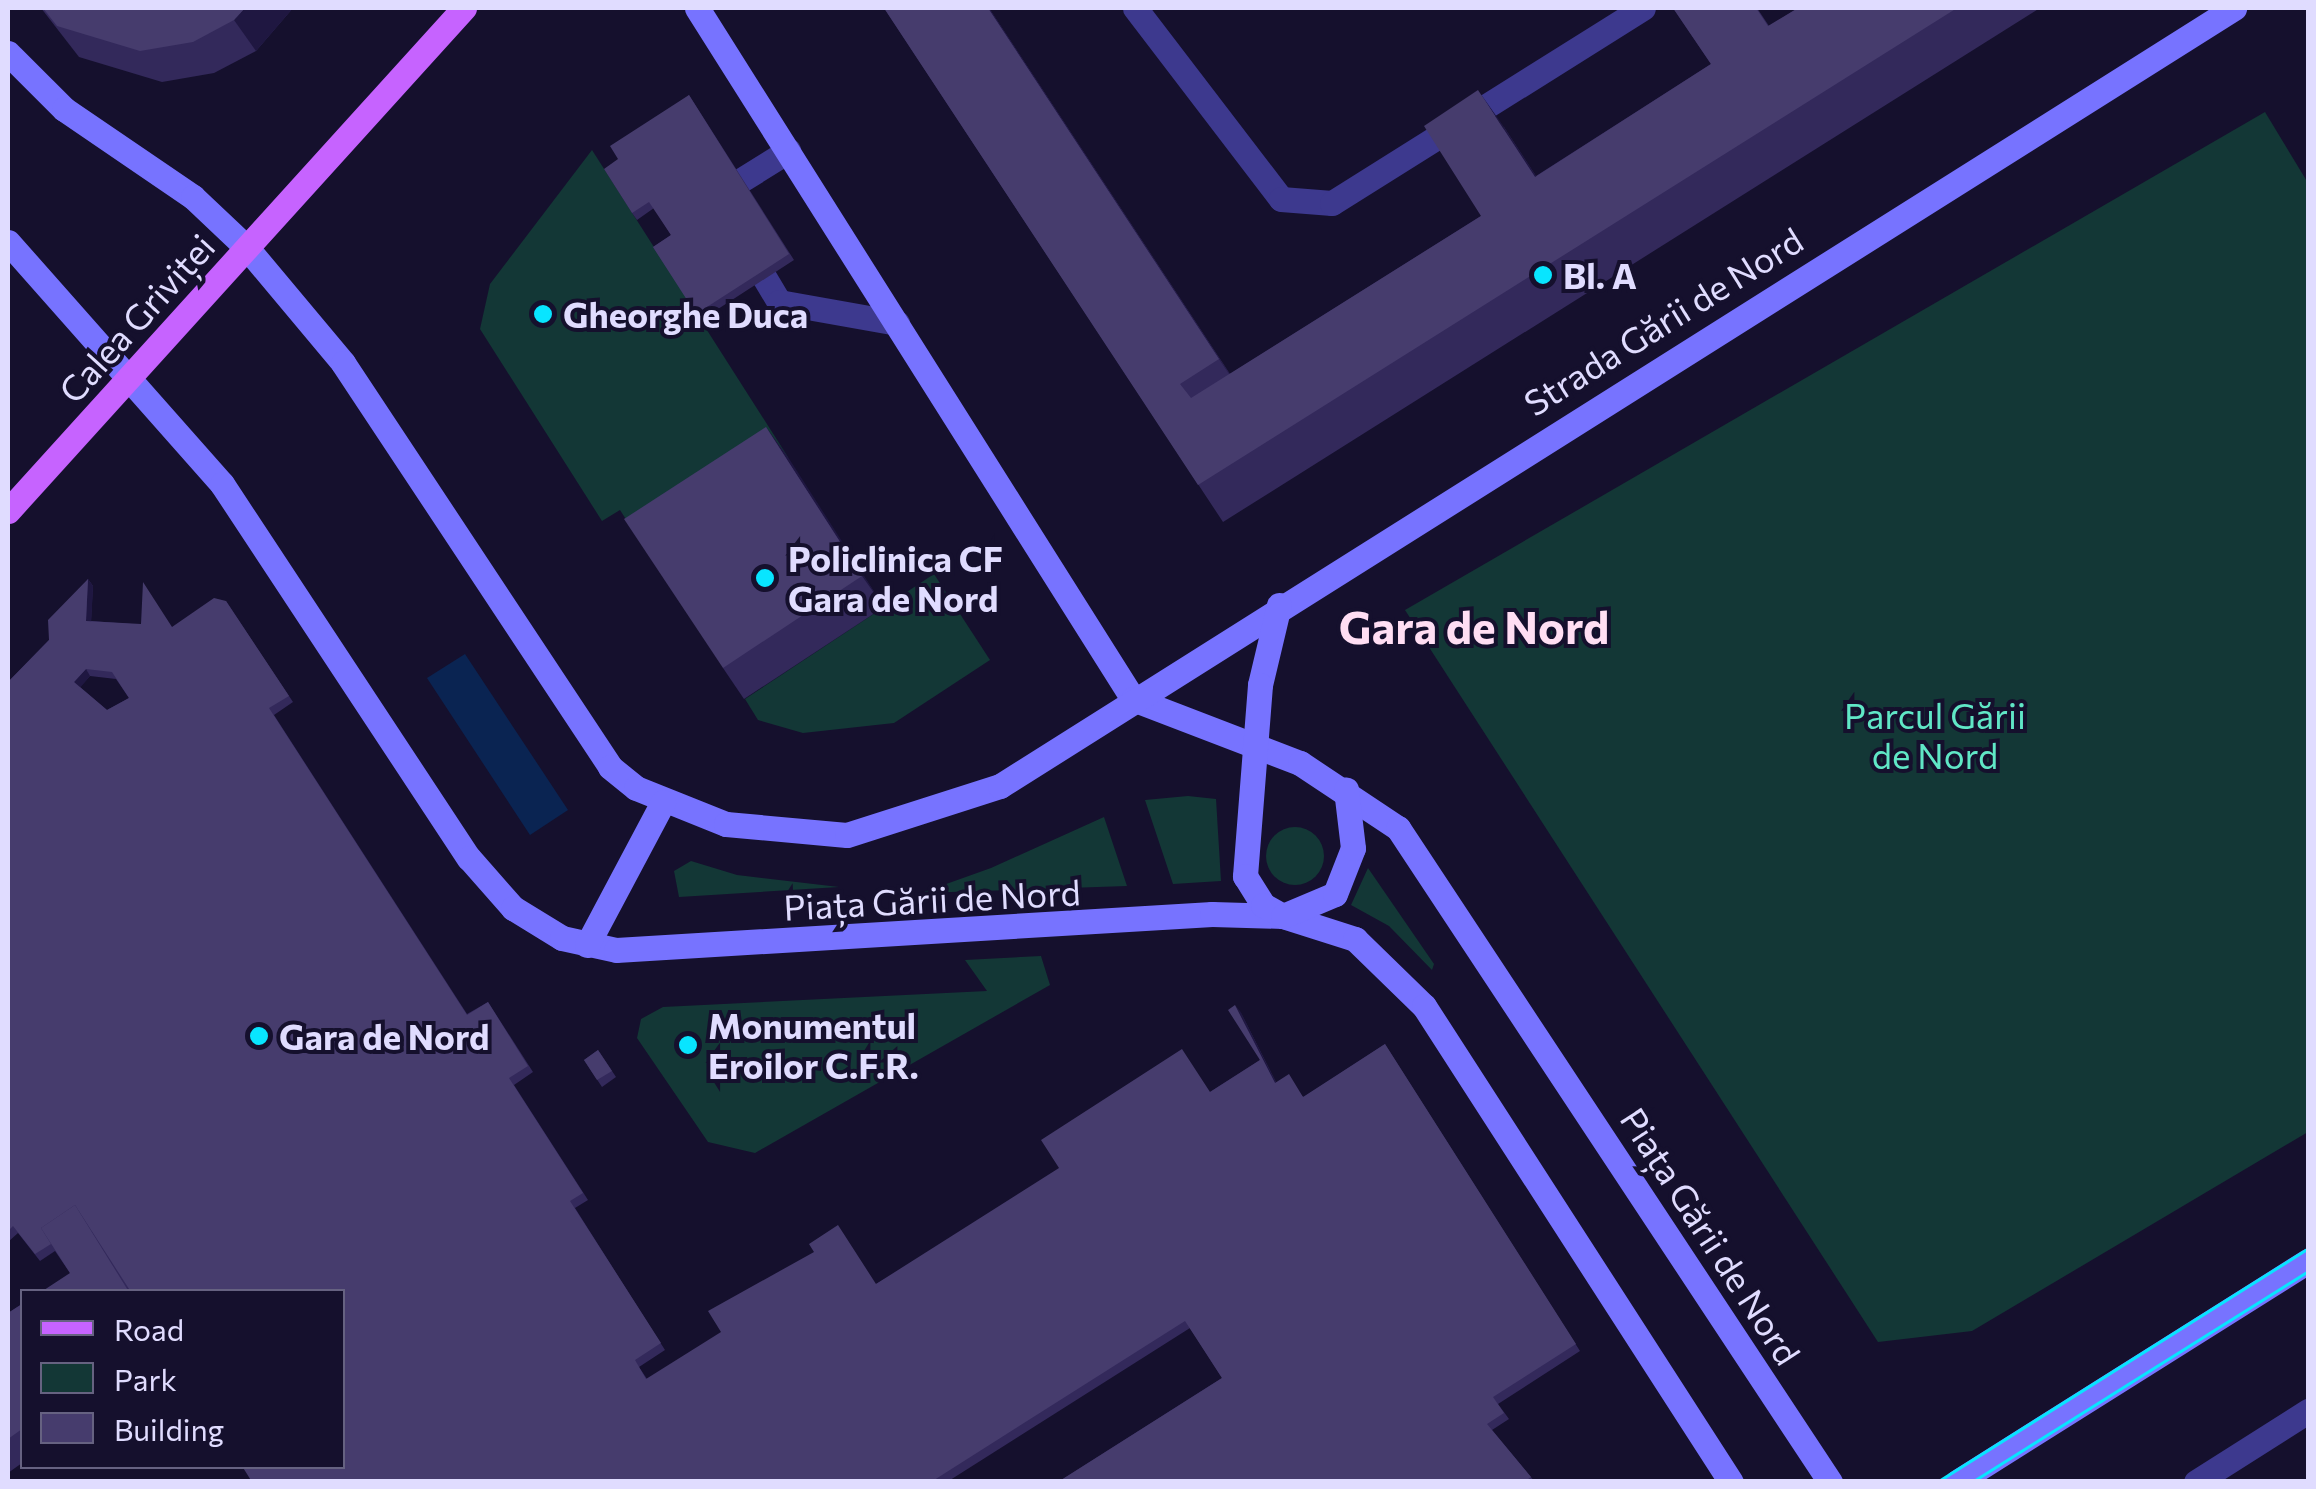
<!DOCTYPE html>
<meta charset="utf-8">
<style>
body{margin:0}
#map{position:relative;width:2316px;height:1489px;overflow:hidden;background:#15102d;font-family:Commissioner,sans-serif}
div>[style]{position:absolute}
.green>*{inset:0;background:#133736}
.round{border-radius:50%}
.water>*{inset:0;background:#0a2452}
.lane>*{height:25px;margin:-12.5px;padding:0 12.5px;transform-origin:12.5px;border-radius:12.5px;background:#3d398e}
.street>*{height:25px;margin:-12.5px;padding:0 12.5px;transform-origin:12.5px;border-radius:12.5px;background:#3d398e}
.secondary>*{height:25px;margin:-12.5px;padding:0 12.5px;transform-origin:12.5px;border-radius:12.5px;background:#7773ff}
.primary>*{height:25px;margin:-12.5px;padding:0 12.5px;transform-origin:12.5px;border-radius:12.5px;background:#c663ff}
.tram>*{height:2.5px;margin:-1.25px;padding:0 1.25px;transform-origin:1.25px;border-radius:1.25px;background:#08e5ff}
.wall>*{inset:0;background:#33295b}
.shaded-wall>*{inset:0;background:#1f1741}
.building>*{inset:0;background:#463c6d}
.dots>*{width:28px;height:28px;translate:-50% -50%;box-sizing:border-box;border:5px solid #15102d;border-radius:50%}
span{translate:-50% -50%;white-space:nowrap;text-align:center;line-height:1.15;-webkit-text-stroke:8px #15102d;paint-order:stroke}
.poi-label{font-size:35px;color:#e0dcff;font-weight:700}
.left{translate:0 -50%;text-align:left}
.street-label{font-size:35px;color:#e0dcff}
.park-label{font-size:35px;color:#60e7c6}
.district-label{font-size:45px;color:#ffdef3;font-weight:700}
.frame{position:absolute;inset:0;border:10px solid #e0dcff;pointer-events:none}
.legend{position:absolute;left:20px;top:1289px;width:325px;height:180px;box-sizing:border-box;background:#15102d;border:2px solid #666281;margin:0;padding:12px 18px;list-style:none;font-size:30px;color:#e0dcff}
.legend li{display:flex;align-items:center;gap:20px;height:50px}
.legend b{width:50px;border:2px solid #666281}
</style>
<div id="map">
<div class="green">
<div style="clip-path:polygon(2265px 112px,2308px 183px,2308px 1132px,1972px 1331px,1878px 1342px,1405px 610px)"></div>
<div style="clip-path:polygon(592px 150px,788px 457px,645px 549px,620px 510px,602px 521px,480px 329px,490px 284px)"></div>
<div style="clip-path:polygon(934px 574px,990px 660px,894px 723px,803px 733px,758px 720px,745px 699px)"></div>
<div style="clip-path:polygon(1188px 796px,1216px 799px,1221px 881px,1173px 884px,1145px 800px)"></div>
<div style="clip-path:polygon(1104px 817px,1127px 886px,921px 893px,991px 868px)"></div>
<div class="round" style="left:1266px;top:827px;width:58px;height:58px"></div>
<div style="clip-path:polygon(691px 861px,737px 875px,839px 887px,679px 897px,674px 871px)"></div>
<div style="clip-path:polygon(1368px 868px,1434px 964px,1432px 970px,1389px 926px,1351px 905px)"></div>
<div style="clip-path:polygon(1041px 956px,1050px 985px,755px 1153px,708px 1142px,637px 1038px,641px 1019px,663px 1007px,987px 991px,965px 960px)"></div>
</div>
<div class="water">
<div style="clip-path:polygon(465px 654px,568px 810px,530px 835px,427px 678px)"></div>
</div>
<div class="lane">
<div style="left:717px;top:195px;width:84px;rotate:-31.8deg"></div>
<div style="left:748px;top:250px;width:61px;rotate:59.2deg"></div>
<div style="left:779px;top:302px;width:120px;rotate:10.1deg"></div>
<div style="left:2196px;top:1482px;width:133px;rotate:-32.4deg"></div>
</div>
<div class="street">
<div style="left:1135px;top:8px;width:240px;rotate:52.6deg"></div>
<div style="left:1281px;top:199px;width:51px;rotate:4.5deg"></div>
<div style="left:1332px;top:203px;width:367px;rotate:-32.1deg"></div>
</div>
<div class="secondary">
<div style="left:697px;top:8px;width:817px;rotate:57.75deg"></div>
<div style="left:1133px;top:699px;width:179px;rotate:21deg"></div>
<div style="left:1300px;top:763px;width:118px;rotate:33.6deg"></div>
<div style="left:1398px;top:828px;width:784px;rotate:56.55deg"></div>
<div style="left:8px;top:53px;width:79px;rotate:45deg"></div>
<div style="left:64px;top:109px;width:156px;rotate:34.3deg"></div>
<div style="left:193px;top:197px;width:74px;rotate:43.4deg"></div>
<div style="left:247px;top:248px;width:150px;rotate:50.1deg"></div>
<div style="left:343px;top:363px;width:484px;rotate:56.5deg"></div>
<div style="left:610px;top:767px;width:33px;rotate:39deg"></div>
<div style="left:636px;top:788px;width:97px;rotate:21.8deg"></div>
<div style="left:726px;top:824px;width:121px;rotate:5.2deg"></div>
<div style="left:847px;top:835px;width:161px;rotate:-17.8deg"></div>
<div style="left:1000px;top:786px;width:1459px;rotate:-32.23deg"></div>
<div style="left:8px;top:242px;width:323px;rotate:48.5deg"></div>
<div style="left:222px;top:484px;width:448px;rotate:56.6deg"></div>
<div style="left:469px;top:858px;width:67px;rotate:48.7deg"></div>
<div style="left:513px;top:908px;width:57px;rotate:31.5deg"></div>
<div style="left:562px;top:938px;width:55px;rotate:12.5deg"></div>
<div style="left:616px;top:950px;width:597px;rotate:-3.46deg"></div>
<div style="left:1212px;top:914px;width:71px;rotate:1.6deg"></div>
<div style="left:1283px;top:916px;width:76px;rotate:17.7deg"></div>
<div style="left:1355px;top:939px;width:96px;rotate:44.2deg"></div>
<div style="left:1424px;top:1006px;width:566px;rotate:57.18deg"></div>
<div style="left:1279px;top:605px;width:82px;rotate:103.4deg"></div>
<div style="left:1260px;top:685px;width:192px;rotate:94.5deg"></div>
<div style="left:1245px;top:876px;width:34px;rotate:58deg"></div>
<div style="left:1263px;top:905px;width:23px;rotate:29deg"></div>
<div style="left:1283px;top:916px;width:56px;rotate:-22.9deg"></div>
<div style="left:1335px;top:894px;width:49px;rotate:-68.6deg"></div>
<div style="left:1353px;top:848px;width:59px;rotate:-96.8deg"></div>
<div style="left:587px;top:945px;width:162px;rotate:-62deg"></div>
<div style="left:1957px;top:1482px;width:415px;rotate:-32.2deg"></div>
</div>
<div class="primary">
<div style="left:8px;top:511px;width:679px;rotate:-47.81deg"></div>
</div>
<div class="tram">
<div style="left:1937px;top:1482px;width:439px;rotate:-32.2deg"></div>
<div style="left:1972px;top:1482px;width:397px;rotate:-32.1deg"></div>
</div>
<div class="wall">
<div style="clip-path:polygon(41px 8px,293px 8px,256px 51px,214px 73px,162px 82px,79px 57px)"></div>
<div style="clip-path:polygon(884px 8px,989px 8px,1230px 374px,1481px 216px,1504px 127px,1536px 176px,1711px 64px,1673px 8px,1757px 8px,1769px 26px,1798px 8px,2040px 8px,1223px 522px)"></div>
<div style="clip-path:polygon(689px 95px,794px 260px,701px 320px,653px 247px,671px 235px,654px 208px,637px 220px,632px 213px,618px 159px)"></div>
<div style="clip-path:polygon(766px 427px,884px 607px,744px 699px,723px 668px)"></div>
<div style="clip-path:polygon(evenodd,88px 579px,93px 586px,91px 621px,173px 627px,226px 601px,293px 702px,274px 715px,467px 1014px,488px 1002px,533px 1072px,514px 1085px,588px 1200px,575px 1208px,665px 1350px,639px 1367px,647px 1379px,876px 1284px,1210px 1092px,1260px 1060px,1240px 1011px,1276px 1082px,1304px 1097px,1385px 1044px,1580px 1351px,1498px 1404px,1509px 1419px,1492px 1430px,1535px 1482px,1058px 1482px,1222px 1378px,1190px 1328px,947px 1482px,252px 1482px,342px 1466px,70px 1273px,55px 1251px,40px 1261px,18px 1233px,8px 1242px,8px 682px,49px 640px,88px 579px,90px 676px,116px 679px,129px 698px,107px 710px,80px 687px,90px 676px)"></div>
<div style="clip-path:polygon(598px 1050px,616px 1077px,602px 1087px,584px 1060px)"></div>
<div style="clip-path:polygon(22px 1304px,22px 1463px,8px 1473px,8px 1313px)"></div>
</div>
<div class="shaded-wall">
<div style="clip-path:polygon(245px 8px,293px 8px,256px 51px,234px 20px)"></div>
<div style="clip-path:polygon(988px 8px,989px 8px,1244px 396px,1219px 359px)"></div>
<div style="clip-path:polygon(1478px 90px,1504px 127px,1561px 214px,1535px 177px)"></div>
<div style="clip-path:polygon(766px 427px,788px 457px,884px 607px,862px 576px)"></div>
<div style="clip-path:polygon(88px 579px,93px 586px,91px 627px,86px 621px)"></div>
<div style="clip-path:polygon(86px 669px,90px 676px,79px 689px,74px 682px)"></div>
<div style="clip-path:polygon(1235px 1005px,1240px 1011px,1280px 1090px,1275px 1083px)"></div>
</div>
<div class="building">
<div style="clip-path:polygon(43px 8px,245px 8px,234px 20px,193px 42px,140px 51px,57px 26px)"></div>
<div style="clip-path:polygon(884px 8px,988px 8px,1219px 359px,1180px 384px,1191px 398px,1481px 216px,1424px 126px,1478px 90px,1535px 177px,1711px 64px,1673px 8px,1756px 8px,1768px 26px,1798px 8px,1957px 8px,1198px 485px)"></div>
<div style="clip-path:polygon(689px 95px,789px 254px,696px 314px,653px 247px,671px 235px,649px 202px,632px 213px,604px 169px,618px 159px,610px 146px)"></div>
<div style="clip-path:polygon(766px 427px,862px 576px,723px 668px,624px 519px)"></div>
<div style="clip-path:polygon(evenodd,88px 579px,86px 621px,141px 624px,143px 582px,172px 627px,214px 598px,226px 601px,289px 696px,269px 708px,467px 1015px,488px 1002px,528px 1066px,509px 1078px,583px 1193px,570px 1201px,661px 1343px,635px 1360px,646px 1379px,721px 1332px,708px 1311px,814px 1252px,809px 1244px,838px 1225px,876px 1284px,1059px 1168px,1041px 1140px,1182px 1049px,1210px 1092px,1260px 1060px,1228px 1010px,1235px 1005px,1275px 1083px,1289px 1074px,1303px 1097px,1385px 1044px,1576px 1344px,1493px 1397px,1504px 1413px,1487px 1424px,1531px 1477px,1524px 1482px,1058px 1482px,1222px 1378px,1185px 1321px,931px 1482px,252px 1482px,242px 1466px,342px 1466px,342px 1292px,131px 1292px,75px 1205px,41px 1228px,51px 1244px,35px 1254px,13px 1226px,8px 1231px,8px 682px,49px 640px,48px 620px,88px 579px,86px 669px,112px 672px,129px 698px,107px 710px,74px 682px,86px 669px)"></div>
<div style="clip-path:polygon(598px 1050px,612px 1071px,597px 1080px,584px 1060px)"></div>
<div style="clip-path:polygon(75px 1205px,129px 1292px,41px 1292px,70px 1273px,41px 1228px)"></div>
<div style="clip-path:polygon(22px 1304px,22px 1429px,8px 1439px,8px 1313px)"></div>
</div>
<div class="dots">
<div style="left:1543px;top:275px;background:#08e5ff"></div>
<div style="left:543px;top:314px;background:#08e5ff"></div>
<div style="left:765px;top:578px;background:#08e5ff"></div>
<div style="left:259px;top:1036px;background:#08e5ff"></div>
<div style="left:688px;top:1045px;background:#08e5ff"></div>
</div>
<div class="poi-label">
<span class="left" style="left:1563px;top:275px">Bl. A</span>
<span class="left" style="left:563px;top:314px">Gheorghe Duca</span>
<span class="left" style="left:788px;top:578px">Policlinica CF<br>Gara de Nord</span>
<span class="left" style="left:708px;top:1045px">Monumentul<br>Eroilor C.F.R.</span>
<span class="left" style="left:279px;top:1036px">Gara de Nord</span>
</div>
<div class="street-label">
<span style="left:136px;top:318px;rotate:-48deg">Calea Griviței</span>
<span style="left:1663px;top:321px;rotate:-32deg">Strada Gării de Nord</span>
<span style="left:932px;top:899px;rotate:-3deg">Piața Gării de Nord</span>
<span style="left:1711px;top:1236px;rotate:57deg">Piața Gării de Nord</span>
</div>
<div class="park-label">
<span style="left:1935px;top:735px">Parcul Gării<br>de Nord</span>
</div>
<div class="district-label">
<span style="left:1474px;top:626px">Gara de Nord</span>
</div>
<div class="frame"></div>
<ul class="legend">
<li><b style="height:12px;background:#c663ff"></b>Road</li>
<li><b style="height:28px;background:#133736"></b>Park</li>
<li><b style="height:28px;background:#463c6d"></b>Building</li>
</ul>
</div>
